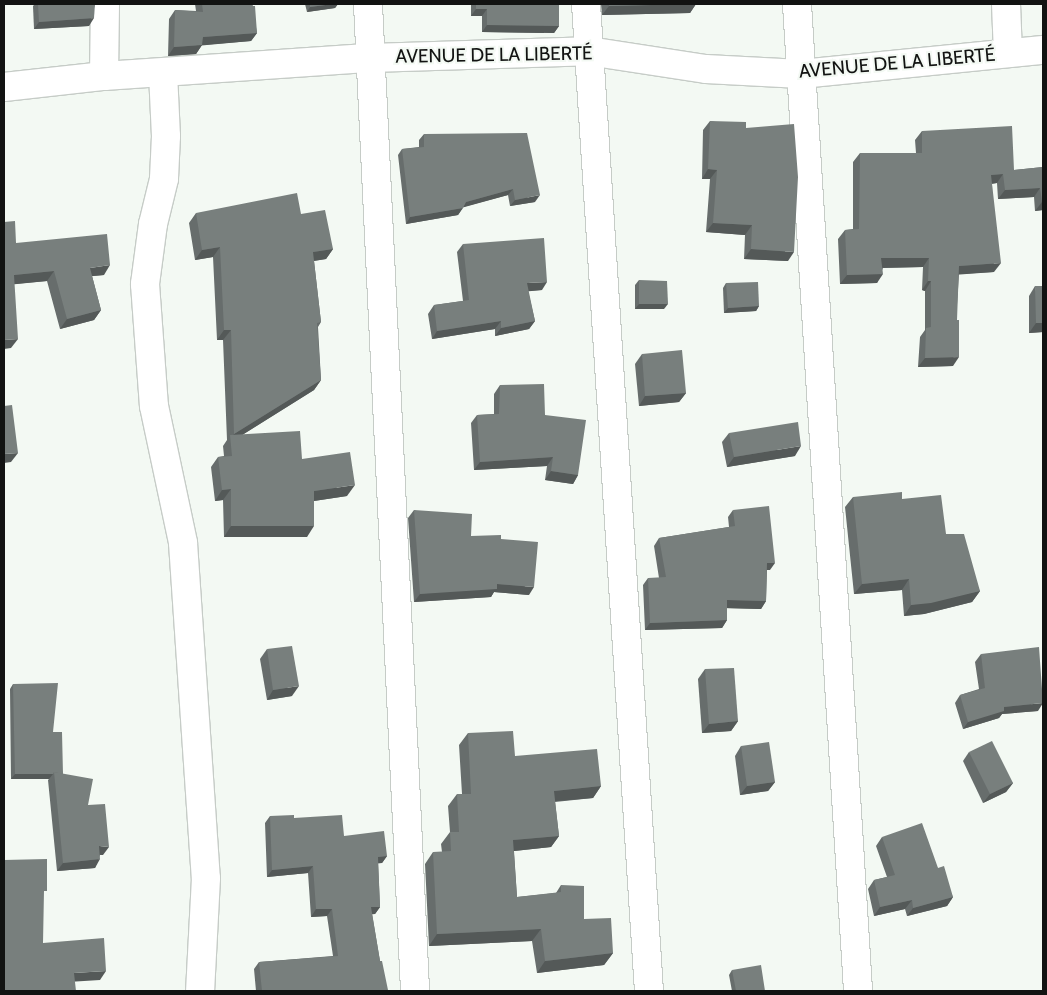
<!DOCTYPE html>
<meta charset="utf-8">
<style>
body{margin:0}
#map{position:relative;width:1047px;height:995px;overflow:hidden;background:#f3f9f3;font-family:Cabin,sans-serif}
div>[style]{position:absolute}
.roads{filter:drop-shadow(1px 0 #c6ccc7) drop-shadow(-1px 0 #c6ccc7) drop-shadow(0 1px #c6ccc7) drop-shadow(0 -1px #c6ccc7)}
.minor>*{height:28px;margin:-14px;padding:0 14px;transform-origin:14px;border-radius:14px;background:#fff}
.wall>*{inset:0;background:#676d6c}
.shaded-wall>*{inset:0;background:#545958}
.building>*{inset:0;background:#787f7d}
span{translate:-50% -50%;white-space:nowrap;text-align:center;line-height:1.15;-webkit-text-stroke:4px #f3f9f3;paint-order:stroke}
.street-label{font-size:19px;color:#121312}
.frame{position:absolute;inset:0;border:5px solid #121312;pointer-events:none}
</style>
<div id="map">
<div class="roads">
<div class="minor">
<div style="left:368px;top:4px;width:988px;rotate:87.27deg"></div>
<div style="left:586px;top:4px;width:989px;rotate:86.35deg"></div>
<div style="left:797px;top:4px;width:989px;rotate:86.46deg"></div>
<div style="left:1006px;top:4px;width:49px;rotate:87.7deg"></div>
<div style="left:163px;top:73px;width:63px;rotate:87.3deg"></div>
<div style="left:166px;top:136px;width:43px;rotate:92.7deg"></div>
<div style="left:164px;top:179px;width:46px;rotate:103.7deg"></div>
<div style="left:153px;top:224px;width:61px;rotate:97.6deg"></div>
<div style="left:145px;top:284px;width:122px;rotate:85.8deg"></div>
<div style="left:154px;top:406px;width:140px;rotate:78deg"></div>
<div style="left:183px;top:543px;width:336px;rotate:86.1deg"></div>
<div style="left:206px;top:878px;width:113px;rotate:93deg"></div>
<div style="left:104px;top:76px;width:72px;rotate:-89.2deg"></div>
<div style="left:4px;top:87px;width:101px;rotate:-6.3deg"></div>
<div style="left:104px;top:76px;width:267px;rotate:-3.9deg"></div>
<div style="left:370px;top:58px;width:218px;rotate:-1.8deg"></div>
<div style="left:588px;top:51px;width:119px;rotate:8.7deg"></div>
<div style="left:706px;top:69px;width:95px;rotate:3deg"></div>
<div style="left:801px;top:74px;width:243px;rotate:-5.7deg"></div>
</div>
</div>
<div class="wall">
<div style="clip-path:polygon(35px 4px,95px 4px,89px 26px,34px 29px,33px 6px)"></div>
<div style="clip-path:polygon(195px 4px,252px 4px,257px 33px,251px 41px,202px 45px,196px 54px,168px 56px,169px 19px,175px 10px,196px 11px)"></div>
<div style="clip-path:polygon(305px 4px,338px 4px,335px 8px,307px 12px)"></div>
<div style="clip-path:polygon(471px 4px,559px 4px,559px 26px,554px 33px,482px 32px,482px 16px,471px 16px)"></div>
<div style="clip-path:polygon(601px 4px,696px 4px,690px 13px,602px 15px)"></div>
<div style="clip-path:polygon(710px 121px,746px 128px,788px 261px,744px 259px,745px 235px,706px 232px,710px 179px,702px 179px,703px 130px)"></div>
<div style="clip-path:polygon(922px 131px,1014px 170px,1043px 167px,1043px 210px,1035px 211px,1034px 197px,998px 199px,997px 183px,992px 184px,994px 272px,959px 274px,953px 366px,918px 367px,920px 337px,925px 330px,925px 291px,922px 290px,923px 267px,883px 268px,877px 283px,840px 284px,838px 239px,845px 230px,853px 229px,853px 162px,860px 153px,916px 153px,915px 140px)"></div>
<div style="clip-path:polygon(424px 134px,535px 202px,510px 206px,508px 195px,463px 207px,458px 215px,406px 224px,398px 155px,402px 149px,419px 147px,419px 140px)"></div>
<div style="clip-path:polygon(196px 213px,301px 214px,333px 249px,326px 259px,314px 261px,321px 322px,318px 327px,321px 380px,314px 390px,242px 435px,302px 459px,347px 496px,314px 501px,307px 537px,224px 537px,223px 500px,215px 501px,211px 467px,218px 457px,224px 456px,223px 446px,227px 440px,223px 340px,217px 340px,213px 257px,195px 260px,189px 223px)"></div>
<div style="clip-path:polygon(16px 243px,104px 275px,92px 276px,101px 310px,94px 320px,60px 329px,47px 281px,14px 284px,11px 348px)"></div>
<div style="clip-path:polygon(463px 244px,542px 290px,528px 291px,535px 321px,529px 329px,495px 336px,495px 329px,432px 339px,428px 314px,434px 305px,463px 301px,457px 252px)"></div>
<div style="clip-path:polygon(639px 280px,664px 309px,635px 309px,635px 285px)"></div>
<div style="clip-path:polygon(726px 283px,759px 306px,756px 311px,724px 313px,723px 288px)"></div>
<div style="clip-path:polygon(1035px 286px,1043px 332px,1029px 333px,1029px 296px)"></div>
<div style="clip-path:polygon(642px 354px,686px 393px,679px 402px,639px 406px,635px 364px)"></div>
<div style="clip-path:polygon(500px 385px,545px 415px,578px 475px,573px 484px,545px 480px,547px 466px,474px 470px,471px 423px,477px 415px,494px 414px,494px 394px)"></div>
<div style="clip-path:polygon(729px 433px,795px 456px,727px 467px,722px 442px)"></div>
<div style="clip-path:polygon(853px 497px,902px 499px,946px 534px,980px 591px,972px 602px,924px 614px,904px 616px,902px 590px,854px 594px,845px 507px)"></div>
<div style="clip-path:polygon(414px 510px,471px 536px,501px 539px,529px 595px,494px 592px,491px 597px,414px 602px,408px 518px)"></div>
<div style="clip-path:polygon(733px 510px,770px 570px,767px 570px,766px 601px,761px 609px,727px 608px,727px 620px,722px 628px,645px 630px,643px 585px,648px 578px,659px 578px,654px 546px,659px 538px,729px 527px,728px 517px)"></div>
<div style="clip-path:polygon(267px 649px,292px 696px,267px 700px,260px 659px)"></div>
<div style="clip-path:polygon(981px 654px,1038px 711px,1002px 714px,999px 718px,963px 729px,955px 703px,960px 695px,979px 689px,975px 662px)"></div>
<div style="clip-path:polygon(705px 669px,738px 721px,731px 731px,702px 733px,698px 679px)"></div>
<div style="clip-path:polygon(13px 684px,53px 732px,63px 774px,88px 805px,103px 855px,100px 855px,95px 868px,57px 871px,48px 780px,49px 779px,11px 779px,10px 689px)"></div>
<div style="clip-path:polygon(468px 733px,515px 756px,601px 786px,593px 798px,555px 802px,559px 836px,551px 847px,514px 851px,517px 897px,556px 893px,561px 885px,584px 919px,613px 953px,604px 965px,537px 973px,532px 941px,429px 946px,425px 864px,433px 852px,442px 852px,441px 844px,450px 832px,448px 806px,457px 794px,462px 794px,459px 745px)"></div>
<div style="clip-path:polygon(741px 746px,775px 782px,768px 791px,740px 795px,735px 756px)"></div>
<div style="clip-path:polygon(969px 752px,1013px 783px,1006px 792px,983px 803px,963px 761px)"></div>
<div style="clip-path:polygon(270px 816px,294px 818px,344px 836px,387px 856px,382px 863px,378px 863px,380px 907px,375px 914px,372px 914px,380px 961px,386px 991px,256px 991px,254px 969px,259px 962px,333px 956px,327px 916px,311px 917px,308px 873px,267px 877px,265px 823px)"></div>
<div style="clip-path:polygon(882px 837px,938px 868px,953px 897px,947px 906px,907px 916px,905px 909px,874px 916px,868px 889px,874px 880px,887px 877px,876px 846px)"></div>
<div style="clip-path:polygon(732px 970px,765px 991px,732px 991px,729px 975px)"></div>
</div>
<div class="shaded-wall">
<div style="clip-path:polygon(333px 4px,338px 4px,335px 8px,307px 12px,310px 7px)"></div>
<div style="clip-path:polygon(696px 4px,690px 13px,602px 15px,609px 6px)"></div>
<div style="clip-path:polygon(476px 9px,487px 9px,482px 16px,471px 16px)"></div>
<div style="clip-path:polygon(94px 18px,89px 26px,34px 29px,39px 22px)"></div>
<div style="clip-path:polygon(487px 25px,559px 26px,554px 33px,482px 32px)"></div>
<div style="clip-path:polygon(257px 33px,251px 41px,196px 46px,203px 37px)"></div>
<div style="clip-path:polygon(202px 45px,196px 54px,168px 56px,174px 47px)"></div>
<div style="clip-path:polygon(708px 169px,717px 170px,710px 179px,702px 179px)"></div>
<div style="clip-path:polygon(1003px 174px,997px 183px,985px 184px,991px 175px)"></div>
<div style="clip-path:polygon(1040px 188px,1034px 197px,998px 199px,1005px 190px)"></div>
<div style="clip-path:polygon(513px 189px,508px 195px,461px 208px,466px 202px)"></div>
<div style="clip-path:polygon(540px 195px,535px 202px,510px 206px,515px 200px)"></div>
<div style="clip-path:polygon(1042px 202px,1043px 202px,1043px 210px,1035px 211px)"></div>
<div style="clip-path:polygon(463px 208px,458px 215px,406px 224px,410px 217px)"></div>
<div style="clip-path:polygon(713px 223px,752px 225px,745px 235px,706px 232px)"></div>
<div style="clip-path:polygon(220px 247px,213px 257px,195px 260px,202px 250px)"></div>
<div style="clip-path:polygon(333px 249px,326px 259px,306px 262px,313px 252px)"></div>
<div style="clip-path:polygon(751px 249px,794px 252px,788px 261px,744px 259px)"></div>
<div style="clip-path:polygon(881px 258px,929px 258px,923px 267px,875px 268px)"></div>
<div style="clip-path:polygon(1001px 263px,994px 272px,953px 275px,959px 266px)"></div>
<div style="clip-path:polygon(110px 265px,104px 275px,83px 277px,90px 268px)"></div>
<div style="clip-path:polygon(54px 271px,47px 281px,7px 285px,14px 275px)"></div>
<div style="clip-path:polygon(883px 274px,877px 283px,840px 284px,847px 275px)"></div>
<div style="clip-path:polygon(928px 281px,931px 281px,925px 291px,922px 290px)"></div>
<div style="clip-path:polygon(547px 282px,542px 290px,521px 292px,527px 283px)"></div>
<div style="clip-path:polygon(639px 304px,668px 304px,664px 309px,635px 309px)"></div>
<div style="clip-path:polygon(759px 306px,756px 311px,724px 313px,728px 308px)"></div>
<div style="clip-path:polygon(101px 310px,94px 320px,60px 329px,67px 319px)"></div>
<div style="clip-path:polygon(501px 321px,495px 329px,432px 339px,437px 331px)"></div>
<div style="clip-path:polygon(535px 321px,529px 329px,495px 336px,501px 328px)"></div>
<div style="clip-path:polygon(1036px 323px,1043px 323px,1043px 332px,1029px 333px)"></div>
<div style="clip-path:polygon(224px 330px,231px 330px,223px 340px,217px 340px)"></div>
<div style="clip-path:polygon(18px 339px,11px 348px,4px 349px,4px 340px)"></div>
<div style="clip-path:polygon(959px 357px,953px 366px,918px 367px,925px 358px)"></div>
<div style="clip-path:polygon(321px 380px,314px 390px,231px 442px,231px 439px,234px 434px)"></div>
<div style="clip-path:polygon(686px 393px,679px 402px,639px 406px,645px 396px)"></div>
<div style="clip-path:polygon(801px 446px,795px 456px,727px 467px,734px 457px)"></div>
<div style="clip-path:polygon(18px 453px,11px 462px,4px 463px,4px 454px)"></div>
<div style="clip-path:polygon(553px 457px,547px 466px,474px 470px,480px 462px)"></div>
<div style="clip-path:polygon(551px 471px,578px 475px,573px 484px,545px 480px)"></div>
<div style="clip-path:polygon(355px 485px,347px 496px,307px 502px,314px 491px)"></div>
<div style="clip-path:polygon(231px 489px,223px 500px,215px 501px,222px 490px)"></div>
<div style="clip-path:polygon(231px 526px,314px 526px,307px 537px,224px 537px)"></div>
<div style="clip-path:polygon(767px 563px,775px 563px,770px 570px,762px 570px)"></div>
<div style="clip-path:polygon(909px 579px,902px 590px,854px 594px,862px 584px)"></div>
<div style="clip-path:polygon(497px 584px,534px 587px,529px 595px,494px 592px,491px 597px,414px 602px,420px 594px)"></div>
<div style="clip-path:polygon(980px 591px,972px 602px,924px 614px,904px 616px,911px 605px)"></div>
<div style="clip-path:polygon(727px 600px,766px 601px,761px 609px,721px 608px)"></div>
<div style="clip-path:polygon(727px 620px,722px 628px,645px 630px,650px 623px)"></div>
<div style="clip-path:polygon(299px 686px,292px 696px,267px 700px,273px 690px)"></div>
<div style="clip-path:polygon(1043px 703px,1038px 711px,1002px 714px,999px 718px,963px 729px,968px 722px,1004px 707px)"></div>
<div style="clip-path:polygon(738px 721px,731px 731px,702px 733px,709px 724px)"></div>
<div style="clip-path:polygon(15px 774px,53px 774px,49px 779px,11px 779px)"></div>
<div style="clip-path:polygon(775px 782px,768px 791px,740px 795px,747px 786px)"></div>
<div style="clip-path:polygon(1013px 783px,1006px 792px,983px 803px,990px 794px)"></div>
<div style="clip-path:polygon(601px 786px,593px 798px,546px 802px,554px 791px)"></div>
<div style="clip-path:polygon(559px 836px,551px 847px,505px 852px,513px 840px)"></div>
<div style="clip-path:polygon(99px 846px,109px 847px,103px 855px,93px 854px)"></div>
<div style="clip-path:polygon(387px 856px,382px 863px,373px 864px,378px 857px)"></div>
<div style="clip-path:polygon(100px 859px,95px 868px,57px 871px,63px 863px)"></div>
<div style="clip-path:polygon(313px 866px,308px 873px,267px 877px,272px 870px)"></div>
<div style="clip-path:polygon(953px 897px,947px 906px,907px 916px,913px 908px)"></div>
<div style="clip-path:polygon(912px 900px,905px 909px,874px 916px,880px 907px)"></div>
<div style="clip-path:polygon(371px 907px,380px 907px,375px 914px,366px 915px)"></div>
<div style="clip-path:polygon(316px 909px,332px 909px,327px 916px,311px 917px)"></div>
<div style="clip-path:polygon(541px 929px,532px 941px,429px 946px,437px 934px)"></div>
<div style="clip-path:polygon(613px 953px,604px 965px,537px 973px,545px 961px)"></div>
<div style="clip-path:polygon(106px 971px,100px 980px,68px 982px,74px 973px)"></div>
</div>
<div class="building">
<div style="clip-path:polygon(38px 4px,95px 4px,94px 18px,39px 22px)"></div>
<div style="clip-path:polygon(202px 4px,252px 4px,253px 6px,255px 6px,257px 33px,203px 37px,202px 45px,174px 47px,175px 10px,203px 12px)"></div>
<div style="clip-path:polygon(310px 4px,333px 4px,310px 7px)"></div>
<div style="clip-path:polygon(476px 4px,559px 4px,559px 26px,487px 25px,487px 9px,476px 9px)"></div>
<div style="clip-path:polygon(609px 4px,693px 4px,609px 6px)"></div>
<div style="clip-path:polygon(710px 121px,746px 122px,746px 128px,794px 124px,798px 177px,794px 252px,751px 249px,752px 225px,713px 223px,717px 170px,708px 169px)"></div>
<div style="clip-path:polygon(1012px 126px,1014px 170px,1043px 167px,1043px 202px,1042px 202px,1040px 188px,1005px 190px,1003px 174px,991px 175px,1001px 263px,959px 266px,957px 320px,959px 320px,959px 357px,925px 358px,926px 328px,931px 327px,931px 281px,928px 281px,929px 258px,881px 258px,883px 274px,847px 275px,845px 230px,859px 229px,860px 153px,922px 153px,922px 131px)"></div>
<div style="clip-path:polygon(527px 133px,540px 195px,515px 200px,513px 189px,466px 202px,463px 208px,410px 217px,402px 149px,424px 147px,424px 134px)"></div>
<div style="clip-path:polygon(297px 193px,301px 214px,325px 210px,333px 249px,313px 252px,321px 322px,317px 323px,321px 380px,234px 434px,231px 330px,224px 330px,220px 247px,202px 250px,196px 213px)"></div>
<div style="clip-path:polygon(15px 221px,16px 243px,107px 234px,110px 265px,90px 268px,101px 310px,67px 319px,54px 271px,14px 275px,18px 339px,4px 340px,4px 222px)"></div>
<div style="clip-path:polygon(544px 238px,547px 282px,527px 283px,535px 321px,501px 328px,501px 321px,437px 331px,434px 305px,469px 300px,463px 244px)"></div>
<div style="clip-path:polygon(639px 280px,667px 281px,668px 304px,639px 304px)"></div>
<div style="clip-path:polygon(758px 282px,759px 306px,728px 308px,726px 283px)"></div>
<div style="clip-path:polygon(1035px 286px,1043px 286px,1043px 323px,1036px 323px)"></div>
<div style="clip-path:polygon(682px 350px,686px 393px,645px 396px,642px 354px)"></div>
<div style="clip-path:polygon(544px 384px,545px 415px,586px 420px,578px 475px,551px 471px,553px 457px,480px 462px,477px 415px,499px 414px,500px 385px)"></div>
<div style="clip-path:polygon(12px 405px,18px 453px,4px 454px,4px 406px)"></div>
<div style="clip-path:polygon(798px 422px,801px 446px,734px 457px,729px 433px)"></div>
<div style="clip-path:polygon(300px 431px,302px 459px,350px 452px,355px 485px,314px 491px,314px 526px,231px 526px,231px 489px,222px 490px,218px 457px,232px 456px,230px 435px)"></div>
<div style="clip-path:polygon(902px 492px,902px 499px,941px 495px,946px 534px,964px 534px,980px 591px,931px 603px,911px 605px,909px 579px,862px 584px,853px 497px)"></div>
<div style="clip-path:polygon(769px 506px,775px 563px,767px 563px,766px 601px,727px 600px,727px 620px,650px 623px,648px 578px,666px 577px,659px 538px,735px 526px,733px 510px)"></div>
<div style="clip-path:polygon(414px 510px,472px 514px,471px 536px,501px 535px,501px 539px,538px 542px,534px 587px,497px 584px,497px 589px,420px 594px)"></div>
<div style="clip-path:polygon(292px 646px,299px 686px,273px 690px,267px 649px)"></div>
<div style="clip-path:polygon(1039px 647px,1043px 703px,1004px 707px,1004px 711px,968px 722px,960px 695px,985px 688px,981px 654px)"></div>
<div style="clip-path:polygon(734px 668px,738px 721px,709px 724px,705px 669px)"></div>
<div style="clip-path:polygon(58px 683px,53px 732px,62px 732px,63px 774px,54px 772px,53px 774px,15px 774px,13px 684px)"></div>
<div style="clip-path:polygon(513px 731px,515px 756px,597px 749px,601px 786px,554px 791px,559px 836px,513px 840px,517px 897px,561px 892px,561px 885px,584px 886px,584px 919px,611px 918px,613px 953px,545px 961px,541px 929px,437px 934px,433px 852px,451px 851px,450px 832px,459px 832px,457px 794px,471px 794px,468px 733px)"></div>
<div style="clip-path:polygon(992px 741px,1013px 783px,990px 794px,969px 752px)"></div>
<div style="clip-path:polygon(769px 742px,775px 782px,747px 786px,741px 746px)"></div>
<div style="clip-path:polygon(54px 772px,93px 779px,88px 805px,105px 804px,109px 847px,99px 846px,100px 859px,63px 863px)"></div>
<div style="clip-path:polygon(294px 815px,294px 818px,342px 815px,344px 836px,384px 831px,387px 856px,378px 857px,380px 907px,371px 907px,380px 961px,382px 961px,388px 990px,378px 991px,262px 991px,259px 962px,338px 956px,332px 909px,316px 909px,313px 866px,272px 870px,270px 816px)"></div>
<div style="clip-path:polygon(922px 823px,938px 868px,944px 866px,953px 897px,913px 908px,912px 900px,880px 907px,874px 880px,895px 875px,882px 837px)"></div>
<div style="clip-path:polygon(47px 859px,47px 891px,44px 891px,43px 943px,104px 938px,106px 971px,74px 973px,76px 991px,4px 991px,4px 860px)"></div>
<div style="clip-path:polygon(761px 965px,765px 991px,736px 991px,732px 970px)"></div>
</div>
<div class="street-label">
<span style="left:494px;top:55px;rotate:-1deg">AVENUE DE LA LIBERTÉ</span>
<span style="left:897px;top:63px;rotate:-5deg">AVENUE DE LA LIBERTÉ</span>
</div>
<div class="frame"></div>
</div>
